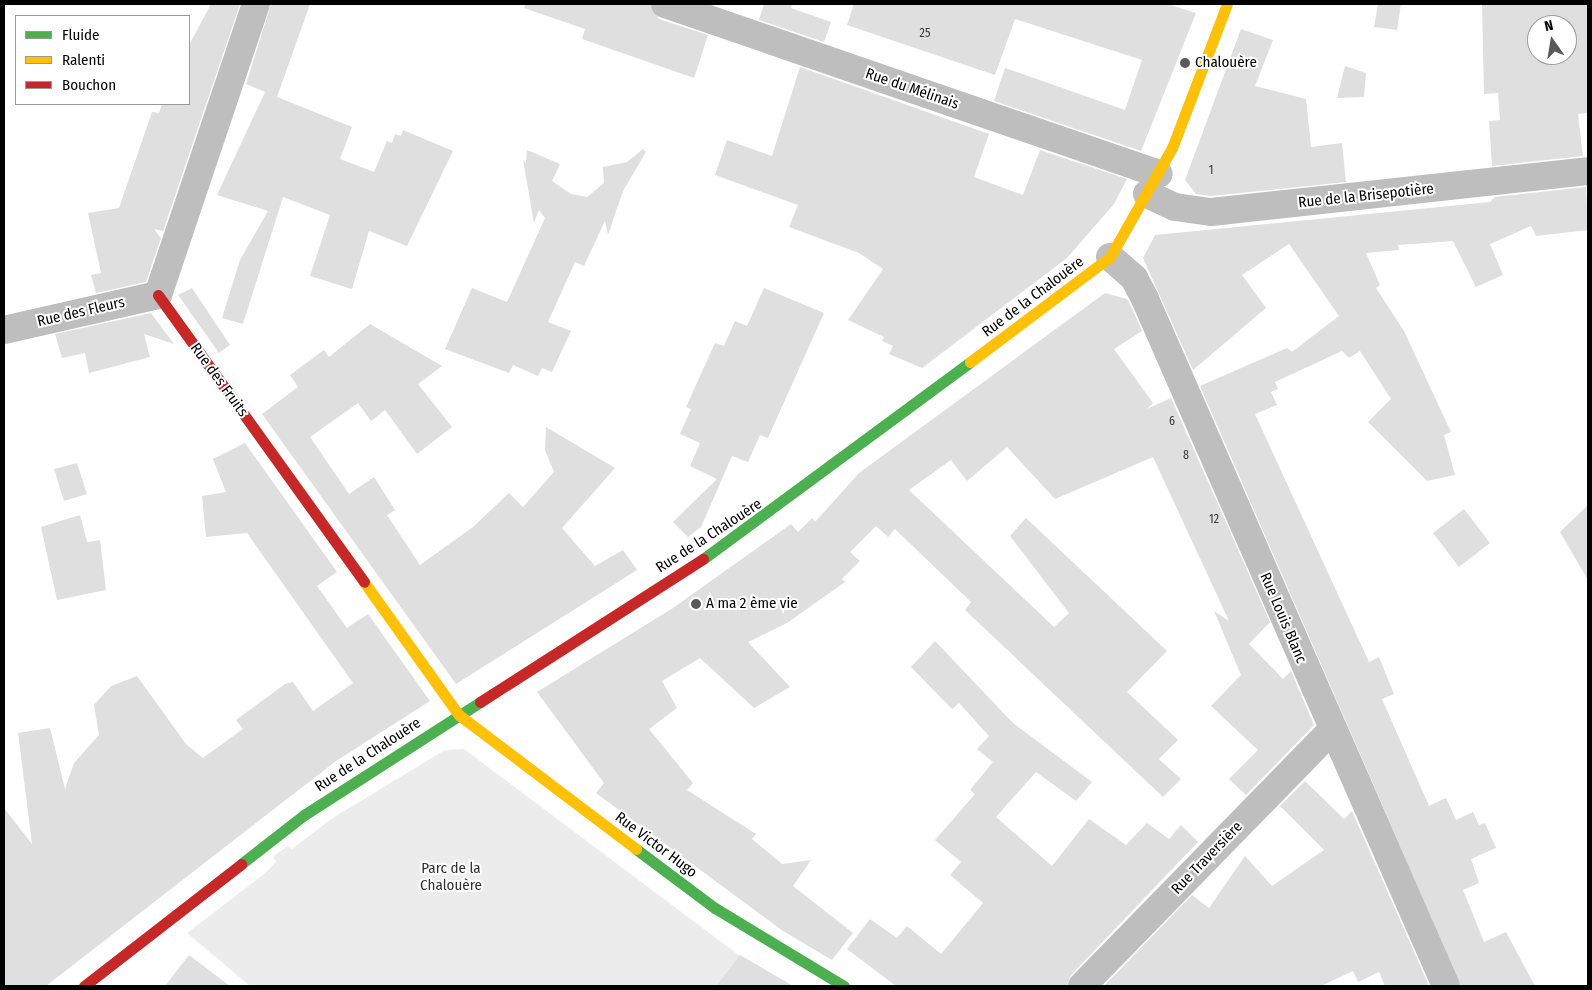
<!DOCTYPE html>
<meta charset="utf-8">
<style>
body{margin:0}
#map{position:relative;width:1592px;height:990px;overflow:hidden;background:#fff;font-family:"Fira Sans Condensed",sans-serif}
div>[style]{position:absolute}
.green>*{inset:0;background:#ececec}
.building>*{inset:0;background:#dfdfdf}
.street>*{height:28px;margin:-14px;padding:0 14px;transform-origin:14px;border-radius:14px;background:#bebebe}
.fast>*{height:11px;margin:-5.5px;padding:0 5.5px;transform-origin:5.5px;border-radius:5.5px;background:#4caf50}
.slow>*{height:11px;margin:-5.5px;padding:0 5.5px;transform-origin:5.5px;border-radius:5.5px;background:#ffc107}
.jam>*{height:11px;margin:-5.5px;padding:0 5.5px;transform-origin:5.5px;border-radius:5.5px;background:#c62828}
.dots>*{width:14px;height:14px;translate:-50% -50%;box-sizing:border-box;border:2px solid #fff;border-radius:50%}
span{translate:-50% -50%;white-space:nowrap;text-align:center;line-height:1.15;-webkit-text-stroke:4px #fff;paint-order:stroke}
.number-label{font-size:12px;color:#383838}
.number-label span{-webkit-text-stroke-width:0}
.poi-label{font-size:15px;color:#000}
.left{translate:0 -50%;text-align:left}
.street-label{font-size:15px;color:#000}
.park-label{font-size:15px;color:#333}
.frame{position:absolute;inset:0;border:5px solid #000;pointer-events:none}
.legend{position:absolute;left:15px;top:15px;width:175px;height:90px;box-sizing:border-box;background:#fff;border:1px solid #999;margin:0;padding:6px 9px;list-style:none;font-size:15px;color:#000}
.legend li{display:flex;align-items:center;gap:10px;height:25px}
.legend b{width:25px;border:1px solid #999}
.north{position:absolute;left:1527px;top:15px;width:50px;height:50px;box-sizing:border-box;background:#fff;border:1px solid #999;border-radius:50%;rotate:347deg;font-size:14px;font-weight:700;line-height:20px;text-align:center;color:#000}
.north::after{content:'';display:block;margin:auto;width:18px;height:22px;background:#595959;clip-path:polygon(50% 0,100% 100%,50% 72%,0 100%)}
</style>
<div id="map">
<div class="green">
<div style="clip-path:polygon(464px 749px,740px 956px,716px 986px,250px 986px,187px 933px,264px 874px,276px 862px,273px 857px,288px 846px,292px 849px,331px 819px,445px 750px)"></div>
</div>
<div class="building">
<div style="clip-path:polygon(211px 4px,240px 4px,163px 231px,154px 229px,161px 238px,146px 282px,96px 293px,91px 275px,101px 273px,88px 213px,119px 208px,152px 112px,159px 113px,162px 104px,189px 104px,189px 45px)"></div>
<div style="clip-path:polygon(271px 4px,310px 4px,277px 97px,352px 127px,340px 159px,374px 172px,387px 141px,392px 143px,395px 134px,401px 136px,403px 130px,453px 151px,407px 246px,369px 231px,352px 289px,310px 276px,330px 215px,283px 197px,243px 324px,222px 318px,240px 260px,268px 211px,217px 195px,265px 92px,246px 84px)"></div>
<div style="clip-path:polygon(525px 4px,650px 4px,659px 19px,708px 35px,694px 78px,582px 39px,585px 29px,524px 8px)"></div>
<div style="clip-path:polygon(764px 4px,792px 4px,791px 8px,831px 22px,824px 42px,759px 20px)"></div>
<div style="clip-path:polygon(854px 4px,1167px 4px,1196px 13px,1141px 151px,994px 101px,1005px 68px,1125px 110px,1142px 60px,1015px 19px,995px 75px,847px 25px)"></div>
<div style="clip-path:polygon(1378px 4px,1401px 4px,1397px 30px,1374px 27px)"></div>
<div style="clip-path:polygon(evenodd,1482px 4px,1588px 4px,1587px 113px,1578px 114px,1583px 156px,1492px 166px,1489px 121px,1500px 120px,1498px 93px,1484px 94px,1482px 4px,1537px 25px,1567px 25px,1567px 55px,1537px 55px,1537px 25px)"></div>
<div style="clip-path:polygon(1241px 29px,1273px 40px,1255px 86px,1306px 99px,1311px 147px,1342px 143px,1346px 182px,1211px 196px,1196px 194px,1185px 180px)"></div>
<div style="clip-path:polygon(1345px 66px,1366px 73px,1364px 97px,1337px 98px)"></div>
<div style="clip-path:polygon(800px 67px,989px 134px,974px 177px,1023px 195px,1040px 150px,1127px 179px,1114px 204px,1067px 258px,922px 368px,889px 354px,893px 346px,882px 341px,884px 337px,848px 320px,883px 269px,859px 253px,789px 227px,798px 205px,715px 175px,727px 140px,772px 156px)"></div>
<div style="clip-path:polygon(643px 149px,646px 152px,623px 191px,608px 235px,605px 221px,584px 266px,575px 262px,548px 322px,571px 331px,552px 372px,542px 368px,538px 376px,513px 365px,509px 373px,445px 349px,472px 288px,507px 302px,545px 218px,539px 210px,534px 223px,523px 160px,526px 163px,527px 150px,560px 164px,552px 181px,571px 194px,587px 197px,604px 183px,603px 167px,627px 162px)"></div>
<div style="clip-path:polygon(1586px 187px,1588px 230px,1536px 236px,1531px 226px,1490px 244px,1503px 275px,1476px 287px,1453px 241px,1398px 245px,1399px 250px,1366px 253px,1380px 285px,1376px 288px,1404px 331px,1451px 432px,1444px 435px,1455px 475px,1427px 481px,1368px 422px,1391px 399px,1360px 351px,1349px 358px,1342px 351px,1275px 382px,1278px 389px,1271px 392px,1277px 405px,1255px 414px,1369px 662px,1379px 657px,1394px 694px,1382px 699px,1429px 806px,1446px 798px,1456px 820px,1473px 812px,1479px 825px,1485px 823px,1496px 848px,1471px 859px,1479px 883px,1463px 890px,1484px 942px,1506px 932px,1535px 986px,1461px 986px,1200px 386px,1287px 348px,1292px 352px,1339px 316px,1289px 244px,1242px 275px,1266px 308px,1193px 370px,1143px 258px,1155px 235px,1490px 202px,1495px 197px)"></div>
<div style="clip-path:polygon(192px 288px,230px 345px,219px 353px,178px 295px)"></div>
<div style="clip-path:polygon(764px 288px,824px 313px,768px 438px,760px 435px,748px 462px,732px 456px,701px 527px,688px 537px,673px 522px,717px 479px,690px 466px,700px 443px,680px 434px,691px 409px,686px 407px,715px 343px,724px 346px,735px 321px,747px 326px)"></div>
<div style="clip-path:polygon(1105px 293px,1127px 299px,1131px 306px,1142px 331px,1114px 349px,1153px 403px,1147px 409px,1171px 398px,1270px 622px,1249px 644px,1283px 679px,1291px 671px,1314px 725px,1246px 795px,1229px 779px,1258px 750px,1211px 706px,1241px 675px,1214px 611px,1229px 621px,1153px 457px,1055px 499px,1007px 447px,967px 481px,951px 460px,909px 490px,1054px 627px,1069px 613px,1010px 536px,1026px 518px,1167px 651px,1127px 692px,1178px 740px,1159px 759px,1181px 779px,1163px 797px,965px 610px,971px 602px,895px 529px,888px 537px,876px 526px,850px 552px,860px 561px,842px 579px,845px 582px,787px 623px,748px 642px,790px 687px,754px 708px,700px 658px,662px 681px,677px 708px,649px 729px,693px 783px,687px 790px,756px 834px,752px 839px,782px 864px,811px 860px,793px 886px,853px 933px,832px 960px,783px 931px,596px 793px,604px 783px,537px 692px,673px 608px,791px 524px,798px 532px,812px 518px,815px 522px,859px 473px)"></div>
<div style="clip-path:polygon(151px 313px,174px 344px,144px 334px,150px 357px,89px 373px,85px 353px,62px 358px,55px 334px)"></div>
<div style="clip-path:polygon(370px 324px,442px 366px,418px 384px,452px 427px,417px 454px,385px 410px,371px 421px,358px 403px,310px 437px,349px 494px,374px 477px,395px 510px,387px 515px,420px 565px,473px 527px,509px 493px,523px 507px,554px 472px,545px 450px,546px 427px,615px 468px,562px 528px,595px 566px,623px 550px,637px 570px,456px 684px,262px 414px,298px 387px,290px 375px,324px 350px,329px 357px)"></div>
<div style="clip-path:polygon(245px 443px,337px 572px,317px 586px,347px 628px,368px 614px,430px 701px,336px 761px,46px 986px,4px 986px,4px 808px,32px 844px,18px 733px,50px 728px,65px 789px,74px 763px,99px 735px,94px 705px,111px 686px,137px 676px,186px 744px,203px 758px,243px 729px,236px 720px,285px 684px,293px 682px,313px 711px,353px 683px,247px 533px,206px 537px,202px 496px,226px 492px,213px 459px)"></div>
<div style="clip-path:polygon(77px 463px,87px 494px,64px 501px,54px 469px)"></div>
<div style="clip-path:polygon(1588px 505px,1588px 580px,1560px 532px)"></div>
<div style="clip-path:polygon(1464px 509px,1490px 543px,1459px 567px,1433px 533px)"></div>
<div style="clip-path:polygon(80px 515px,87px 542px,100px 540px,106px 590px,57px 600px,41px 527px)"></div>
<div style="clip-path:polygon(935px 641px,1013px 723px,1092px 782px,1076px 801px,1036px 772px,996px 817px,1052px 866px,1089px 819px,1126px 845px,1147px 823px,1169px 839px,1181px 825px,1198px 842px,1071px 975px,1067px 986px,896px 986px,847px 949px,870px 919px,897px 938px,907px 926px,941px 954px,983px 903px,950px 875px,961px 862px,935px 840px,975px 794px,970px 790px,993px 762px,977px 749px,989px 736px,959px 703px,952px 709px,911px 667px)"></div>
<div style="clip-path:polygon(1305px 781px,1344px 819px,1352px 811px,1429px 986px,1385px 986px,1379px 972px,1358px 982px,1353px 971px,1321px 986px,1104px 986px,1192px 895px,1209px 908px,1245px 856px,1272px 886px,1324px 850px,1280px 806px)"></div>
<div style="clip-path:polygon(189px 955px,230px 986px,165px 986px)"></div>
<div style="clip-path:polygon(740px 955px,793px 986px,716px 986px)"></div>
</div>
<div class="street">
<div style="left:665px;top:4px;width:522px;rotate:18.99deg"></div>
<div style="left:1147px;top:194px;width:31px;rotate:25deg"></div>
<div style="left:1175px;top:207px;width:36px;rotate:8deg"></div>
<div style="left:1211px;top:212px;width:379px;rotate:-6.2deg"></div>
<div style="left:1110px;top:257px;width:32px;rotate:41deg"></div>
<div style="left:1134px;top:278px;width:24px;rotate:62deg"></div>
<div style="left:1145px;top:299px;width:750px;rotate:66.34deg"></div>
<div style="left:4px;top:330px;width:158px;rotate:-12.8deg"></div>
<div style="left:158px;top:295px;width:307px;rotate:-71.4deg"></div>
<div style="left:1082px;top:986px;width:358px;rotate:-45.7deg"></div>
</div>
<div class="fast">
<div style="left:703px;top:559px;width:332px;rotate:-36.4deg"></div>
<div style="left:636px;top:849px;width:99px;rotate:36.8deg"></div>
<div style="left:715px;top:908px;width:151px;rotate:31.2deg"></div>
<div style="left:241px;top:864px;width:80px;rotate:-37.9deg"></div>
<div style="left:304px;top:815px;width:209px;rotate:-32.7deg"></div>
</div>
<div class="slow">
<div style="left:970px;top:362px;width:175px;rotate:-36.9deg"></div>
<div style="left:1110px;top:257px;width:125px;rotate:-60.4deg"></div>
<div style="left:1172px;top:148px;width:154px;rotate:-69.1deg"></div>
<div style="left:364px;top:582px;width:163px;rotate:54.5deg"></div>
<div style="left:459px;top:715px;width:222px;rotate:37.1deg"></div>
</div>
<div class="jam">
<div style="left:158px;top:295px;width:353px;rotate:54.3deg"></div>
<div style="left:480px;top:702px;width:265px;rotate:-32.7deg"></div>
<div style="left:84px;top:986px;width:199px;rotate:-37.8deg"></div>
</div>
<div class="dots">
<div style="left:1185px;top:63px;background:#595959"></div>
<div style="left:696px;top:604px;background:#595959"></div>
</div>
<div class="number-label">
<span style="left:925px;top:34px">25</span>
<span style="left:1211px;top:171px">1</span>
<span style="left:1172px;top:422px">6</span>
<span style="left:1186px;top:456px">8</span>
<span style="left:1214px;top:520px">12</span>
</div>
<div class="poi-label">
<span class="left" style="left:1195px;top:63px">Chalouère</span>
<span class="left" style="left:706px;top:604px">A ma 2 ème vie</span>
</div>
<div class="street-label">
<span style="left:912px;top:89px;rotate:19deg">Rue du Mélinais</span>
<span style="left:1366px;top:196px;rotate:-6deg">Rue de la Brisepotière</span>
<span style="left:1033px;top:297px;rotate:-37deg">Rue de la Chalouère</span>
<span style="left:81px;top:312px;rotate:-13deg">Rue des Fleurs</span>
<span style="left:219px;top:380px;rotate:54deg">Rue des Fruits</span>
<span style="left:709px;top:536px;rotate:-33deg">Rue de la Chalouère</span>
<span style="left:1283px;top:618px;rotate:67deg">Rue Louis Blanc</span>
<span style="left:368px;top:755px;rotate:-33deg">Rue de la Chalouère</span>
<span style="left:656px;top:845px;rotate:37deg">Rue Victor Hugo</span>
<span style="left:1207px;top:858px;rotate:-46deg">Rue Traversière</span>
</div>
<div class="park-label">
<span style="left:451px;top:877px">Parc de la<br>Chalouère</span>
</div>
<div class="frame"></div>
<ul class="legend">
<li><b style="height:6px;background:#4caf50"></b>Fluide</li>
<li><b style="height:6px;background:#ffc107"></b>Ralenti</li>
<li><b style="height:6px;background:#c62828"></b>Bouchon</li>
</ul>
<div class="north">N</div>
</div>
